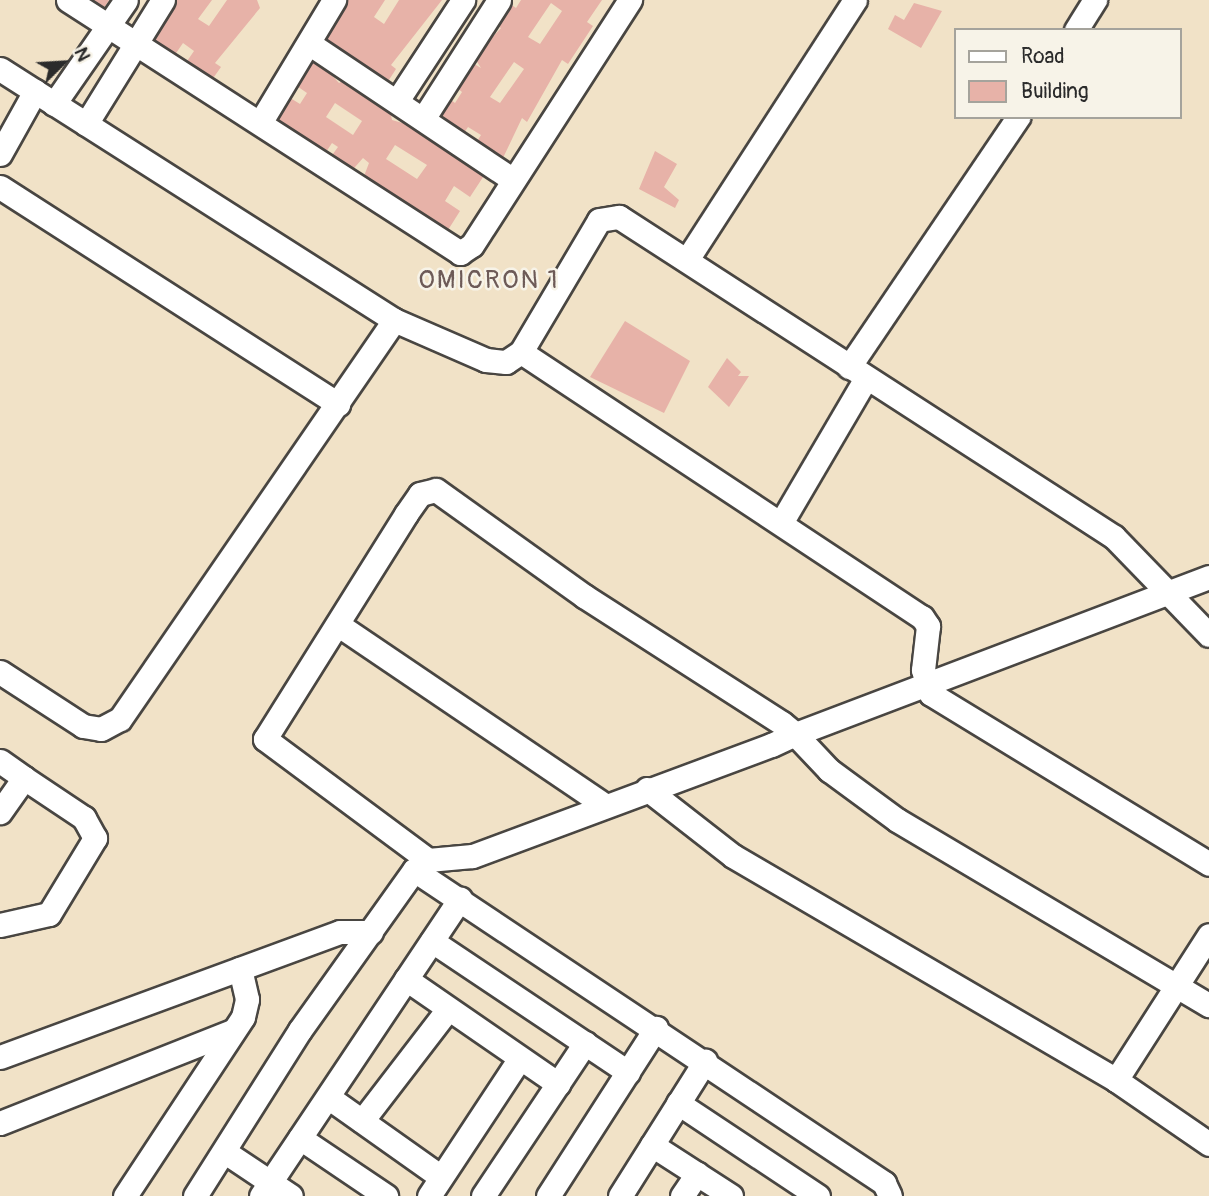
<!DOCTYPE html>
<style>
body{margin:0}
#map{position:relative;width:1209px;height:1196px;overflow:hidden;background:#f1e2c7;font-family:Pangolin,sans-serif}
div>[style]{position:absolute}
.building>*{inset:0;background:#e7b2a8}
.roads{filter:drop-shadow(2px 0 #494642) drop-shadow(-2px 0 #494642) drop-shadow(0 2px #494642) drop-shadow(0 -2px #494642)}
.minor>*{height:23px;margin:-11.5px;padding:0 11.5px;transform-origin:11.5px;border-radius:11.5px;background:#fff}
span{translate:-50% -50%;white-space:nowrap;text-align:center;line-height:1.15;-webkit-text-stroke:5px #f7f3e8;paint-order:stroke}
.neighbourhood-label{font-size:26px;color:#6d5a57;letter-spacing:2px}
.legend{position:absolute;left:954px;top:28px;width:228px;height:91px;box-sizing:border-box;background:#f7f3e8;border:2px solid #a5a39c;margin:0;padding:9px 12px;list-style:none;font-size:21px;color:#2b2b2b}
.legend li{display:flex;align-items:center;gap:14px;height:35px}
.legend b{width:35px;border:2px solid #a5a39c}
.north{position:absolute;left:28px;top:28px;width:70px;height:70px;-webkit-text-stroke:5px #f7f3e8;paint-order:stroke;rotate:66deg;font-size:19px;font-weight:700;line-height:28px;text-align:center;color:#2b2b2b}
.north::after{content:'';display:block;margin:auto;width:24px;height:32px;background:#2b2b2b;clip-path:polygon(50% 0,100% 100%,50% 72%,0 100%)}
</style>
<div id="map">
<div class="building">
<div style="clip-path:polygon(74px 0,109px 0,102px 11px)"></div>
<div style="clip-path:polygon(170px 0,212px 0,198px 19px,209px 26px,227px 0,257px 0,260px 8px,215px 63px,221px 67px,209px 84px,181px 70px,194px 51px,183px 43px,170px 62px,144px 39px)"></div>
<div style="clip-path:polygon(344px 0,385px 0,374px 17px,384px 24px,399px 0,442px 0,391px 65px,396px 69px,385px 86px,352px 68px,357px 61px,348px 55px,343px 63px,316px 42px)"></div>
<div style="clip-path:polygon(evenodd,521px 0,602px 0,587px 22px,593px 26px,568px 64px,562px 60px,527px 122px,522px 118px,502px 160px,473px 148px,481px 135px,468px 127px,462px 136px,433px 117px,447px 97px,455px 103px,462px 92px,455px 86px,471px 62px,481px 68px,474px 57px,501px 28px,496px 25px,510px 4px,516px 8px,521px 0,551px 3px,562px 11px,540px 44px,528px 37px,551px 3px,521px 0,514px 62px,524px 69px,500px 103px,490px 97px,514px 62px)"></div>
<div style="clip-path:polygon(914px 3px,942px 11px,921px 48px,888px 29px,895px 15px,904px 20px)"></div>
<div style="clip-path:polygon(evenodd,313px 55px,339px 83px,348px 78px,389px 105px,392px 120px,406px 124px,409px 119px,487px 171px,470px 197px,454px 186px,445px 201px,460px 211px,443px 238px,361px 184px,369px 163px,363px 158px,348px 175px,327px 162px,338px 147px,332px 143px,322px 158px,269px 123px,287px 96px,300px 104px,307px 93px,294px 84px,313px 55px,335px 103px,362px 121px,353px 135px,326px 117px,335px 103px,313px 55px,395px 145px,427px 165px,417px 179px,386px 159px,395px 145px)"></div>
<div style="clip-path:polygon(655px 151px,677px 164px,664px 187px,679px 200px,675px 208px,639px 189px)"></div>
<div style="clip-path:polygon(625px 321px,690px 361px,664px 413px,590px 377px)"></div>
<div style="clip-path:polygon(727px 358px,741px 372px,738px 376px,749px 376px,729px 407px,708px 387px)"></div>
</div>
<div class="roads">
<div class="minor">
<div style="left:68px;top:0;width:467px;rotate:32.8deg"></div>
<div style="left:460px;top:253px;width:14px;rotate:-34deg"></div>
<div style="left:472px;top:245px;width:292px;rotate:-57.2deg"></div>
<div style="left:1076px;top:30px;width:36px;rotate:-58deg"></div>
<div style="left:310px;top:44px;width:243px;rotate:33.8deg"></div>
<div style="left:0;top:69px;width:467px;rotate:32.5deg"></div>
<div style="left:394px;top:320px;width:100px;rotate:23.5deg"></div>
<div style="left:486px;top:360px;width:20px;rotate:6deg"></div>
<div style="left:506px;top:362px;width:18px;rotate:-34deg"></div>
<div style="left:521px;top:352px;width:153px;rotate:-59.4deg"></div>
<div style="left:599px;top:220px;width:20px;rotate:-9deg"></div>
<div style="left:619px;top:217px;width:589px;rotate:32.88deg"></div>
<div style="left:1114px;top:537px;width:136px;rotate:45.9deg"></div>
<div style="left:397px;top:101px;width:121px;rotate:-56.8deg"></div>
<div style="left:54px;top:104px;width:126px;rotate:-55.3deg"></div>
<div style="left:423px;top:119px;width:141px;rotate:-57.4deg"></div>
<div style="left:260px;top:123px;width:144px;rotate:-59deg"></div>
<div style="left:86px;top:124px;width:146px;rotate:-58.2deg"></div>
<div style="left:0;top:154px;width:72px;rotate:-60.9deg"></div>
<div style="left:0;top:187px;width:402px;rotate:32.7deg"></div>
<div style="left:688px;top:258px;width:307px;rotate:-57.1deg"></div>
<div style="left:521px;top:352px;width:481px;rotate:33.5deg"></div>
<div style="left:922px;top:617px;width:11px;rotate:56deg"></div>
<div style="left:928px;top:626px;width:44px;rotate:96.5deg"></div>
<div style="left:923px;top:670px;width:25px;rotate:72deg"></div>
<div style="left:931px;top:694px;width:326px;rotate:31.4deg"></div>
<div style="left:849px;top:367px;width:302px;rotate:-55.9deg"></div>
<div style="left:781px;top:523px;width:168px;rotate:-59.6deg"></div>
<div style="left:1209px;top:577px;width:443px;rotate:159.2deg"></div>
<div style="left:795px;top:734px;width:26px;rotate:155deg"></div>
<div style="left:771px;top:745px;width:319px;rotate:159.6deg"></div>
<div style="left:472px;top:856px;width:44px;rotate:174.8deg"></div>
<div style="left:428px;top:860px;width:203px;rotate:-143.4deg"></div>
<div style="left:265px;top:739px;width:266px;rotate:-57.9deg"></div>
<div style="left:406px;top:514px;width:24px;rotate:-55deg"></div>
<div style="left:420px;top:494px;width:16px;rotate:-14deg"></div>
<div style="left:436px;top:490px;width:182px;rotate:35.6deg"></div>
<div style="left:584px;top:596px;width:235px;rotate:32.7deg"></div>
<div style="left:782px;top:723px;width:17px;rotate:40deg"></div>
<div style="left:795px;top:734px;width:50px;rotate:46.6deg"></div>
<div style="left:829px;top:770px;width:84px;rotate:36.3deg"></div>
<div style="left:897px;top:820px;width:363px;rotate:30.7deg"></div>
<div style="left:340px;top:626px;width:319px;rotate:34.1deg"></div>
<div style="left:0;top:672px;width:99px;rotate:33deg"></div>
<div style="left:83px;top:726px;width:18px;rotate:9deg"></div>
<div style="left:101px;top:729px;width:21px;rotate:-28deg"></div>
<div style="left:120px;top:719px;width:484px;rotate:-55.5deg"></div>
<div style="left:0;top:761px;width:29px;rotate:35deg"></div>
<div style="left:24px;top:778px;width:42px;rotate:125.2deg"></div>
<div style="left:647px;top:789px;width:109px;rotate:37.9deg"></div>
<div style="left:733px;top:856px;width:444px;rotate:30.3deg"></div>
<div style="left:1116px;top:1080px;width:113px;rotate:34.5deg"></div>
<div style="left:0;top:925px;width:50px;rotate:-12.7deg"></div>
<div style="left:49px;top:914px;width:89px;rotate:-58.8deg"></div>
<div style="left:95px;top:838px;width:23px;rotate:-119deg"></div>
<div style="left:84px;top:818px;width:72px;rotate:-146.3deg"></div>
<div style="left:432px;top:941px;width:236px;rotate:33.8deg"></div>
<div style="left:406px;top:979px;width:185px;rotate:34.6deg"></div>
<div style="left:0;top:1057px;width:362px;rotate:-20.2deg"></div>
<div style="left:340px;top:932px;width:31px"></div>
<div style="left:1116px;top:1080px;width:172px;rotate:-57.3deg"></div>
<div style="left:328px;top:1097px;width:138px;rotate:35.3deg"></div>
<div style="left:678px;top:1103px;width:168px;rotate:33.6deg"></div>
<div style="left:362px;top:1121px;width:141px;rotate:-52.5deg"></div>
<div style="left:0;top:1123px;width:250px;rotate:-21.6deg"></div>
<div style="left:300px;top:1138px;width:104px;rotate:34deg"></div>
<div style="left:652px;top:1145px;width:94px;rotate:32.8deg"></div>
<div style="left:225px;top:1152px;width:79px;rotate:33.7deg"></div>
<div style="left:125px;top:1196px;width:214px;rotate:-56.6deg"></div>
<div style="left:243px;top:1017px;width:18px;rotate:-77deg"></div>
<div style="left:247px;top:999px;width:31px;rotate:-103deg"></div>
<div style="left:195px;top:1196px;width:196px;rotate:-57.7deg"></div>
<div style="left:300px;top:1030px;width:196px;rotate:-54.5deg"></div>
<div style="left:414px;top:870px;width:565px;rotate:33.66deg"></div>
<div style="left:884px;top:1183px;width:14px;rotate:65deg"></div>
<div style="left:261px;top:1196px;width:358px;rotate:-56.2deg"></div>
<div style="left:429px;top:1196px;width:165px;rotate:-56.6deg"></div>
<div style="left:483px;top:1196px;width:184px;rotate:-56.3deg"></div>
<div style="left:548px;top:1196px;width:200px;rotate:-57.3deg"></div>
<div style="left:620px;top:1196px;width:160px;rotate:-57.8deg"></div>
<div style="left:682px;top:1196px;width:27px;rotate:-56deg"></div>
</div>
</div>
<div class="neighbourhood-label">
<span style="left:489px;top:281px">OMICRON 1</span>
</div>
<ul class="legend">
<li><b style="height:9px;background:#fff"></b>Road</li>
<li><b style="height:19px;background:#e7b2a8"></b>Building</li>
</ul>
<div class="north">N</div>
</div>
